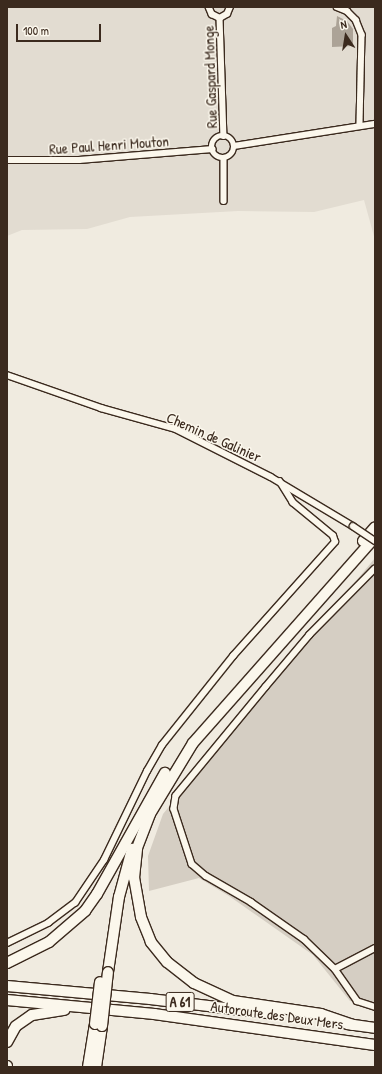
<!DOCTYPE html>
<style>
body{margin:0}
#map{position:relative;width:382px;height:1074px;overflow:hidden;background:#f0ebe0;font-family:"Patrick Hand",sans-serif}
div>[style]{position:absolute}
.built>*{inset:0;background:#e2dcd1}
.green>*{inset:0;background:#d5cec3}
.water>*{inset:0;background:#aca397}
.roads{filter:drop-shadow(1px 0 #3b2a1e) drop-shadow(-1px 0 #3b2a1e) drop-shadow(0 1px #3b2a1e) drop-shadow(0 -1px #3b2a1e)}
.minor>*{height:5.5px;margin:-2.75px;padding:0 2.75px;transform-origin:2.75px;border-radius:2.75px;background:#fbf7ec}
.minor>.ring{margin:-2.75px;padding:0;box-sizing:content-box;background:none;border:5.5px solid #fbf7ec;border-radius:50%}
.motorway>*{height:10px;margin:-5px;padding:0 5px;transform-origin:5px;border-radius:5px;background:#fbf7ec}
.bridges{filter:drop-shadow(1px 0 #3b2a1e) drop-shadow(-1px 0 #3b2a1e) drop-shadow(0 1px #3b2a1e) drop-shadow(0 -1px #3b2a1e)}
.minor-bridge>*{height:5.5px;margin:-2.75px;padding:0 2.75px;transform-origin:2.75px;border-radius:2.75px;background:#fbf7ec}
.motorway-bridge>*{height:10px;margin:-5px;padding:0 5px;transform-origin:5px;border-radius:5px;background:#fbf7ec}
span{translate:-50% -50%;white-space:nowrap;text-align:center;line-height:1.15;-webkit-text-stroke:3px #fbf7ec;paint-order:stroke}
.shield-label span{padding:1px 3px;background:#fbf7ec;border:1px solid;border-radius:3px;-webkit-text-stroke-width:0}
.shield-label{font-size:14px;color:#3b2a1e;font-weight:700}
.street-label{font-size:15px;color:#3b2a1e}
.frame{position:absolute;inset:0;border:8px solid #3b2a1e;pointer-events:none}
.north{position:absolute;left:326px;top:16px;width:40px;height:40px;-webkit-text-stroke:3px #fbf7ec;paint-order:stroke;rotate:348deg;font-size:11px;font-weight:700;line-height:16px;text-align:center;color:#3b2a1e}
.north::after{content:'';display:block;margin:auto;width:14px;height:18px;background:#3b2a1e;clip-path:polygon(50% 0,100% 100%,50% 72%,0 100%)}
.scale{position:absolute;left:16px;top:24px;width:85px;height:18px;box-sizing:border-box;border:2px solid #3b2a1e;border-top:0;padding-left:5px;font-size:12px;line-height:14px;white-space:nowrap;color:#3b2a1e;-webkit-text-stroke:3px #fbf7ec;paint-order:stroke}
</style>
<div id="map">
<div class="built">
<div style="clip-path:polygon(7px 7px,375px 7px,375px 240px,364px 200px,314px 212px,238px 211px,130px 217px,87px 229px,22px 230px,7px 236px)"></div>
</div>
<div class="green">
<div style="clip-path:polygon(375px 558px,375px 1005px,350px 1001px,313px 955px,229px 896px,199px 878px,149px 891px,148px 856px,163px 814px)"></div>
</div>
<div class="water">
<div style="clip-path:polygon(337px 16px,347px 21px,353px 29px,353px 46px,332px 47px,332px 28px,336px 26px)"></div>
</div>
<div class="roads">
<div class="minor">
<div style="left:209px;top:7px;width:8px;rotate:67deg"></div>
<div style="left:212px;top:14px;width:9px;rotate:27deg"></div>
<div style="left:220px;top:18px;width:8px;rotate:-30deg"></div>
<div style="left:227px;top:14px;width:8px;rotate:-67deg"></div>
<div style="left:337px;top:7px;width:11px;rotate:22deg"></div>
<div style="left:347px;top:11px;width:13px;rotate:45deg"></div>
<div style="left:356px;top:20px;width:16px;rotate:68deg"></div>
<div style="left:362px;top:35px;width:91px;rotate:91.3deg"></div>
<div style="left:220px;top:18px;width:118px;rotate:88.1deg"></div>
<div class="ring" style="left:212px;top:136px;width:16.5px;height:16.5px"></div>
<div style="left:234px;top:146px;width:143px;rotate:-8.9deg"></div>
<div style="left:224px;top:158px;width:43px;rotate:90deg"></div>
<div style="left:7px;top:160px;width:72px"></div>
<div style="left:79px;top:160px;width:134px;rotate:-4.7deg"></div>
<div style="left:7px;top:375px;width:100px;rotate:19.3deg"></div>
<div style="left:101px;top:408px;width:78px;rotate:15.6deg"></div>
<div style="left:176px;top:429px;width:106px;rotate:26.8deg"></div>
<div style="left:271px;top:477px;width:96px;rotate:30.9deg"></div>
<div style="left:375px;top:569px;width:93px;rotate:134.6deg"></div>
<div style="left:310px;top:635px;width:68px;rotate:130.2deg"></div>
<div style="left:266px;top:687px;width:141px;rotate:129.5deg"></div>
<div style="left:176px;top:796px;width:13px;rotate:99deg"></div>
<div style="left:174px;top:809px;width:58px;rotate:71.9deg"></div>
<div style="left:192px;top:864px;width:18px;rotate:41deg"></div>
<div style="left:206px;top:876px;width:52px;rotate:30deg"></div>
<div style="left:251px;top:902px;width:65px;rotate:34.9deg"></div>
<div style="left:304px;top:939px;width:43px;rotate:44.1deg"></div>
<div style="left:335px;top:969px;width:39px;rotate:55deg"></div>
<div style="left:357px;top:1001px;width:19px;rotate:18deg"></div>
<div style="left:7px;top:943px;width:46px;rotate:-26deg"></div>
<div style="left:48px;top:923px;width:34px;rotate:-37deg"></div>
<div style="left:75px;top:903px;width:52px;rotate:-56deg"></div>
<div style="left:104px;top:860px;width:99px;rotate:-64.2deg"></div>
<div style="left:147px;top:771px;width:30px;rotate:-60deg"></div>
<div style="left:162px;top:745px;width:114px;rotate:-51.4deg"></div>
<div style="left:233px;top:656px;width:153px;rotate:-48.2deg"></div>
<div style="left:335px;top:542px;width:6px;rotate:-108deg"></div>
<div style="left:333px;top:536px;width:52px;rotate:-140.5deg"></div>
<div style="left:293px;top:503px;width:25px;rotate:-122deg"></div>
<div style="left:335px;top:969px;width:45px;rotate:-27.7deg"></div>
</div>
<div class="motorway">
<div style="left:363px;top:541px;width:18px;rotate:-49deg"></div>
<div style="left:7px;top:963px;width:47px;rotate:-26.6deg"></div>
<div style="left:49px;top:942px;width:48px;rotate:-40.7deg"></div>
<div style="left:85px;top:911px;width:21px;rotate:-55deg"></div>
<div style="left:97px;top:894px;width:139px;rotate:-60.7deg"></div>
<div style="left:108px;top:972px;width:76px;rotate:-81.7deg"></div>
<div style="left:119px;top:897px;width:50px;rotate:-74.8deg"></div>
<div style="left:7px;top:986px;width:144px;rotate:5.2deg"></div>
<div style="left:150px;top:999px;width:126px;rotate:6.8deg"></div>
<div style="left:7px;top:1000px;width:148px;rotate:5.4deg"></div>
<div style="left:154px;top:1014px;width:223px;rotate:8deg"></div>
<div style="left:347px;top:1024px;width:28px;rotate:8deg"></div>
<div style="left:353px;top:1025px;width:34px;rotate:-161deg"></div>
<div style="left:321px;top:1014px;width:89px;rotate:-171.6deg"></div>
<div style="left:233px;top:1001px;width:43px;rotate:-155.2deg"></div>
<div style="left:194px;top:983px;width:34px;rotate:-142deg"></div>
<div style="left:167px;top:962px;width:26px;rotate:-129deg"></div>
<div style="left:151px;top:942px;width:27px;rotate:-112deg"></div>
<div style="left:141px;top:917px;width:40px;rotate:-100deg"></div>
<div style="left:134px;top:878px;width:30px;rotate:-84deg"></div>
<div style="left:137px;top:848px;width:36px;rotate:-69deg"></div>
<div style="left:150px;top:814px;width:83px;rotate:-58.8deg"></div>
<div style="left:193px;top:743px;width:275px;rotate:-48.5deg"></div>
<div style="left:7px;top:1042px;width:18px;rotate:-61deg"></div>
<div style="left:16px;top:1026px;width:19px;rotate:-35deg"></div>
<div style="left:32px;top:1015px;width:33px;rotate:-9deg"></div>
<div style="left:7px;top:1066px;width:1px;rotate:90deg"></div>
<div style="left:88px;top:1067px;width:44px;rotate:-80.8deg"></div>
<div style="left:96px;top:1067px;width:41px;rotate:-81.7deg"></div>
</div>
</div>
<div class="bridges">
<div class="minor-bridge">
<div style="left:353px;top:526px;width:27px;rotate:34deg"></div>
</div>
<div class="motorway-bridge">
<div style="left:95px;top:1024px;width:42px;rotate:-83.2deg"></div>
<div style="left:102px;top:1026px;width:54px;rotate:-83.7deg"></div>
</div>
</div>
<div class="shield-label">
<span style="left:180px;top:1002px">A 61</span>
</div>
<div class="street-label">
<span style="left:210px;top:77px;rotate:-92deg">Rue Gaspard Monge</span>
<span style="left:109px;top:145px;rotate:-4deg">Rue Paul Henri Mouton</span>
<span style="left:214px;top:437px;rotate:24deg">Chemin de Galinier</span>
<span style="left:277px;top:1015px;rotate:8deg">Autoroute des Deux Mers</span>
</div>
<div class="frame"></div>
<div class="north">N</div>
<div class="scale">100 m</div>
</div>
